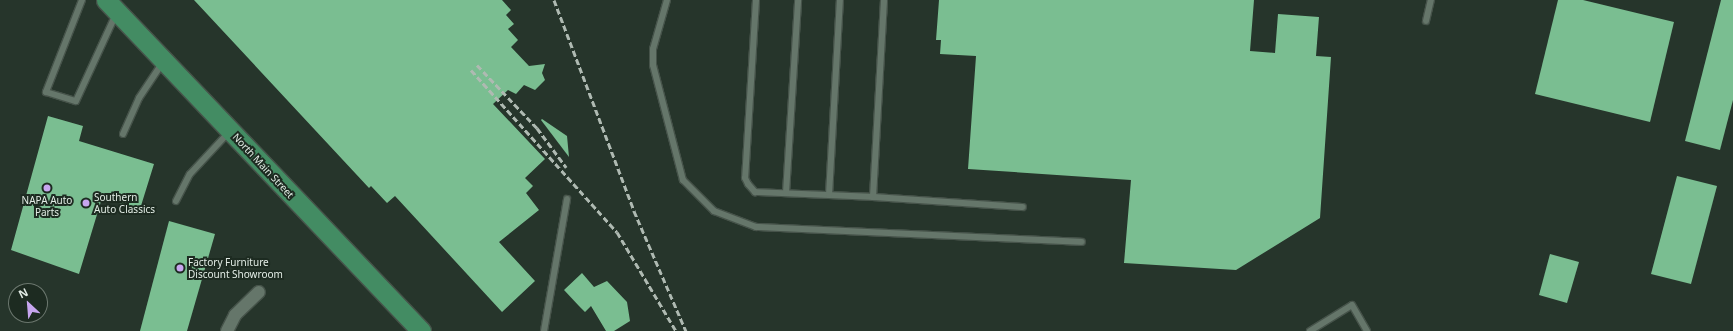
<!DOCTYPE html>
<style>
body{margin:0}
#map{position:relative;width:1733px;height:331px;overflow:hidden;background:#26352b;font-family:"Noto Sans",sans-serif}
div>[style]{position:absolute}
.building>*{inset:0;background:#7abe91}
.roads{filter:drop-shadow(1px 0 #46534a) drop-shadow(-1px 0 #46534a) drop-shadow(0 1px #46534a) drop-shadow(0 -1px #46534a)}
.service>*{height:6px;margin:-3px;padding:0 3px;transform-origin:3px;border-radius:3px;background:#65766a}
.minor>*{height:12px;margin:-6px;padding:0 6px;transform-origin:6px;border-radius:6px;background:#65766a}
.primary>*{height:19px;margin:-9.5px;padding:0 9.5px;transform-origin:9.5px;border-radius:9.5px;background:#438c63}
.rail>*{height:3px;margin-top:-1.5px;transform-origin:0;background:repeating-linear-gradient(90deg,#afbab2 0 6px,transparent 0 9px)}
.dots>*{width:11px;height:11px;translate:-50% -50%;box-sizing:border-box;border:2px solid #1d2b21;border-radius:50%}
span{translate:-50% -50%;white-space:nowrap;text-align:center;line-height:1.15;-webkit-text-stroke:4px #1d2b21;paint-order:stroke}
.street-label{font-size:10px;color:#e2ece5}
.poi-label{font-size:10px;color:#e2ece5}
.left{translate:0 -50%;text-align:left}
.north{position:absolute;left:8px;top:283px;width:40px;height:40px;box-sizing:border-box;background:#1d2b21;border:1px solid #6c786f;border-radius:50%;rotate:334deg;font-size:11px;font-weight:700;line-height:16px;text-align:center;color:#e2ece5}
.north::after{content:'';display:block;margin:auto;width:14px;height:18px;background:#c7a6ef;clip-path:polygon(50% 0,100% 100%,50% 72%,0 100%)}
</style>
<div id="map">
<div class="building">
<div style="clip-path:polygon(194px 0,502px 0,511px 10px,506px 15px,514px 24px,508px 29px,518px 40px,511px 47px,529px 66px,545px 64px,542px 73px,545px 80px,535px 90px,524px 85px,516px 94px,508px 90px,493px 104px,545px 159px,525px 178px,533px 186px,526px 193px,539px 210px,499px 242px,535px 281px,502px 312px,395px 196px,387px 203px,371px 186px,369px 188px)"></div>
<div style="clip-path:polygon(939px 0,1254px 0,1250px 51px,1275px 53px,1278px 14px,1319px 17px,1316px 56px,1331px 57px,1320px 218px,1236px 270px,1124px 263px,1131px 180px,968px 169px,976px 56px,940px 54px,941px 40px,936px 40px)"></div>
<div style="clip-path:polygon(1558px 0,1583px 0,1674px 22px,1650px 122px,1535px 94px)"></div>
<div style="clip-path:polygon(1721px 0,1733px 0,1733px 100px,1720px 150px,1685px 141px)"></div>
<div style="clip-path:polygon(48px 116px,83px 126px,79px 141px,154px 164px,140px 209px,102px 198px,79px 274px,11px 250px)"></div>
<div style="clip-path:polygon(542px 119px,567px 136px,569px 157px,541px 120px)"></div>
<div style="clip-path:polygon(1677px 176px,1717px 186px,1691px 284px,1651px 274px)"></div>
<div style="clip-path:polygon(169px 221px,215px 234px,187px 331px,140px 331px)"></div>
<div style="clip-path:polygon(1550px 254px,1579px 262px,1567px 303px,1539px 295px)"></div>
<div style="clip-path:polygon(582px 273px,594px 287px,607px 281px,627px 302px,630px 321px,614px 331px,606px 331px,591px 306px,585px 312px,579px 306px,564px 290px)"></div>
</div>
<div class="roads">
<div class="service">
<div style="left:82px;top:0;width:99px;rotate:111.4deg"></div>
<div style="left:46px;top:92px;width:31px;rotate:17deg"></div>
<div style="left:76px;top:101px;width:96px;rotate:-65.3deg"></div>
<div style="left:667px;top:0;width:51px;rotate:105.9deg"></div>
<div style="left:653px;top:49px;width:16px;rotate:90deg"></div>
<div style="left:653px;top:65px;width:119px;rotate:75.4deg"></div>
<div style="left:683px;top:180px;width:44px;rotate:45deg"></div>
<div style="left:714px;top:211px;width:45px;rotate:20.9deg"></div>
<div style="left:756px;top:227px;width:326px;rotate:2.6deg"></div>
<div style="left:756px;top:0;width:178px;rotate:93.5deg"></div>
<div style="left:745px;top:178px;width:7px;rotate:63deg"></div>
<div style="left:748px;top:184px;width:11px;rotate:49deg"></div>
<div style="left:755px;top:192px;width:118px;rotate:2.4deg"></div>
<div style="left:873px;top:197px;width:197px;rotate:-86.8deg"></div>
<div style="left:1426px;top:21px;width:22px;rotate:-77deg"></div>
<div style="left:123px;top:134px;width:39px;rotate:-66deg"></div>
<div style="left:139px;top:98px;width:43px;rotate:-56.3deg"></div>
<div style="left:786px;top:193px;width:193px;rotate:-86.4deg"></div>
<div style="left:829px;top:195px;width:195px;rotate:-86.8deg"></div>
<div style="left:873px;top:197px;width:150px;rotate:3.8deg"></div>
<div style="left:176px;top:201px;width:30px;rotate:-63deg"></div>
<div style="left:190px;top:174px;width:57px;rotate:-47.1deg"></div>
<div style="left:544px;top:331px;width:134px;rotate:-80.1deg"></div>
<div style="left:1310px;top:331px;width:49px;rotate:-31.8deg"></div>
<div style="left:1352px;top:305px;width:30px;rotate:60deg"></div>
</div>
<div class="minor">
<div style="left:227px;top:331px;width:18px;rotate:-63deg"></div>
<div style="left:235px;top:315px;width:33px;rotate:-44deg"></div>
</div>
<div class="primary">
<div style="left:106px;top:0;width:457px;rotate:46.4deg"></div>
</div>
</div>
<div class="rail">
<div style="left:554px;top:0;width:226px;rotate:69.2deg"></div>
<div style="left:634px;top:211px;width:131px;rotate:66.6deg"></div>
<div style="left:477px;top:65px;width:87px;rotate:46.4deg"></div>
<div style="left:537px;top:128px;width:49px;rotate:53.4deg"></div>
<div style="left:471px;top:70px;width:218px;rotate:48deg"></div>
<div style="left:617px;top:232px;width:115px;rotate:59.2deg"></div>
</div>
<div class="dots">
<div style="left:47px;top:188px;background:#c7a6ef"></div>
<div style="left:86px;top:203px;background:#c7a6ef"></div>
<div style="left:180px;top:268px;background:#c7a6ef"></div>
</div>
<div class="street-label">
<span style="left:263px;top:166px;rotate:47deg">North Main Street</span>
</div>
<div class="poi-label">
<span class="left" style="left:94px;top:203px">Southern<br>Auto Classics</span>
<span style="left:47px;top:206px">NAPA Auto<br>Parts</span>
<span class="left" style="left:188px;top:268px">Factory Furniture<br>Discount Showroom</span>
</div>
<div class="north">N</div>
</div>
